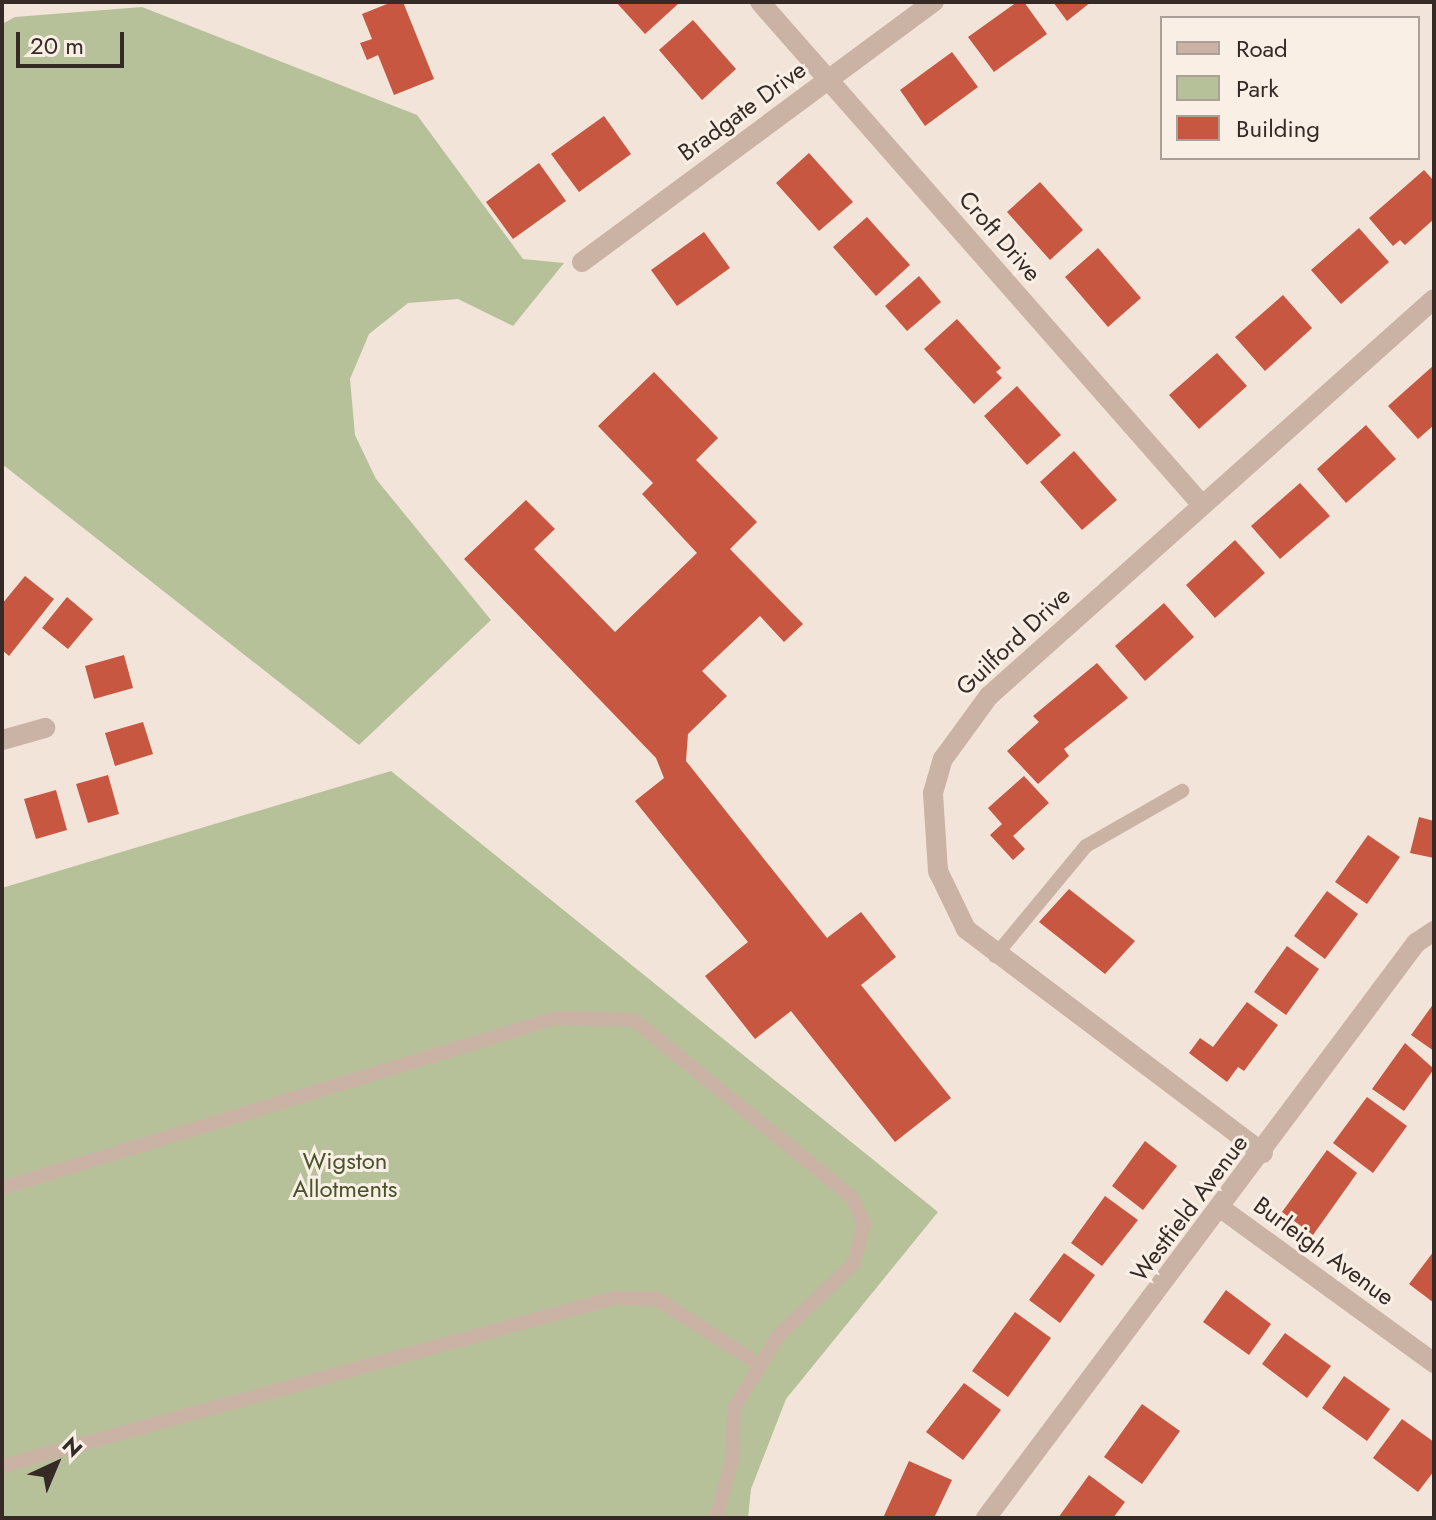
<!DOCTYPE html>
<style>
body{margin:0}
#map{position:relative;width:1436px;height:1520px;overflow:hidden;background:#f2e4d9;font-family:Jost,sans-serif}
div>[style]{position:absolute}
.green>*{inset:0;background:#b6c199}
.building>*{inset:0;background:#c85741}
.lane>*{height:14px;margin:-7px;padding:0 7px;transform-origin:7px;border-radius:7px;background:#cab3a5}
.street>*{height:20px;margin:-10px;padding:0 10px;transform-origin:10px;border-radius:10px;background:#cab3a5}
span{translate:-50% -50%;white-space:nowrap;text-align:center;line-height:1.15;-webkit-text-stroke:6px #f9efe5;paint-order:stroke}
.street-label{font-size:24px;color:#352a26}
.park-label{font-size:24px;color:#48542a}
.frame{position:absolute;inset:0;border:4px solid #352a26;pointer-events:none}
.legend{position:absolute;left:1160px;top:16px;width:260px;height:144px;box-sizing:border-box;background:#f9efe5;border:2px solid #aba099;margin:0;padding:10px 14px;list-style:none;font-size:24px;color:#352a26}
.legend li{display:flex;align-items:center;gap:16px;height:40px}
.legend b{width:40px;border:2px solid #aba099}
.north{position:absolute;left:16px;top:1424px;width:80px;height:80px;-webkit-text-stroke:6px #f9efe5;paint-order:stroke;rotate:44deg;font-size:22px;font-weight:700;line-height:32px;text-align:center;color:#352a26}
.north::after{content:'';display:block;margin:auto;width:28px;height:36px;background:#352a26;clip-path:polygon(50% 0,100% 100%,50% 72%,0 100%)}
.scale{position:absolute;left:16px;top:32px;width:108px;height:36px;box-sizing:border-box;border:4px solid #352a26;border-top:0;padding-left:10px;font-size:24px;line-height:28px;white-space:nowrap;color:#352a26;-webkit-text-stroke:6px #f9efe5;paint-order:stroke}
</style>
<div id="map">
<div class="green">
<div style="clip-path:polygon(142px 7px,417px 115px,523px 259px,564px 263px,513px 326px,458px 299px,408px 303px,369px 334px,350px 379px,355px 435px,376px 479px,491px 620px,359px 745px,2px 464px,2px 24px,15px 17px)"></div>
<div style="clip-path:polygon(391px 771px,938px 1212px,786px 1399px,751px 1489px,748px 1518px,2px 1518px,2px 888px)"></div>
</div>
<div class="building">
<div style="clip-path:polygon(392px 2px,403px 2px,434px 79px,394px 95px,378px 55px,367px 60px,360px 43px,372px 39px,362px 14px)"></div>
<div style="clip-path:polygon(616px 2px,676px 2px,678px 4px,645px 34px)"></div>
<div style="clip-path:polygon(1017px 2px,1024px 2px,1047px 34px,994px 72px,968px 37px)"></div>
<div style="clip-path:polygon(1053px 2px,1091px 2px,1067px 21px)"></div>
<div style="clip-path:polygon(693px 20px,736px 69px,702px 100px,659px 50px)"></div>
<div style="clip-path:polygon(952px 52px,978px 87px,925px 126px,900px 90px)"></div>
<div style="clip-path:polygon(604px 116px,631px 154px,579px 192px,551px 154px)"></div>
<div style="clip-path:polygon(809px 153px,853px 202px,819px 231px,776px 183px)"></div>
<div style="clip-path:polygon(539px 163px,566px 201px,513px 239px,486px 202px)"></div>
<div style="clip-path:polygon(1424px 170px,1434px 181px,1434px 219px,1405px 245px,1400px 240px,1393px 246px,1369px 218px)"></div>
<div style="clip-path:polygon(1040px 182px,1083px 230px,1050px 260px,1007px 212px)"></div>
<div style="clip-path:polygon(867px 217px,910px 265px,876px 296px,833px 247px)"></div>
<div style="clip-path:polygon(1359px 228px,1389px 262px,1341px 304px,1311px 270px)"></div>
<div style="clip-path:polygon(704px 232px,730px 268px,677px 306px,651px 270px)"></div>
<div style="clip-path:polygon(1098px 248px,1141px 298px,1108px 327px,1065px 277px)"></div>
<div style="clip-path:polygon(919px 276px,941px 302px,907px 331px,885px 306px)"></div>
<div style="clip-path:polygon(1283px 295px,1312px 328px,1265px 371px,1235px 337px)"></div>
<div style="clip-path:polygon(957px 319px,1001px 368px,996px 372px,1002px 378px,974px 404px,924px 349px)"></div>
<div style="clip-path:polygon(1217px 353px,1247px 386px,1199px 429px,1169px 395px)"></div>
<div style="clip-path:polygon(1434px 365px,1434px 425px,1418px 439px,1388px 406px)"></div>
<div style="clip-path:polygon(654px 372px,718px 438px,696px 460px,757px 522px,730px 549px,803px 624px,784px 642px,760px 616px,702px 671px,727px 696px,688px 734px,686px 761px,827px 938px,861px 912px,896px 957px,861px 985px,951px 1098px,895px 1142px,791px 1011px,755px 1039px,705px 976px,748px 942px,635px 801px,664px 778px,656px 758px,464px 559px,526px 500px,555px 529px,534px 549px,615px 632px,697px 553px,642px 494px,653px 483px,598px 426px)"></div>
<div style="clip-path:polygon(1017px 386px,1061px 435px,1027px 465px,984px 416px)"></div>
<div style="clip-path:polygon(1366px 425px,1396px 459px,1346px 503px,1317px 469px)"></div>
<div style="clip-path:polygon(1074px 451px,1117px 500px,1082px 530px,1040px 482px)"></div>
<div style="clip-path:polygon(1300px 483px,1330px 516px,1280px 559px,1251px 526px)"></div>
<div style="clip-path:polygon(1235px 540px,1265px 573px,1215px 618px,1186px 585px)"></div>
<div style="clip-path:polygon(25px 576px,54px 599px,9px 656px,2px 650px,2px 604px)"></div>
<div style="clip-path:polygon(67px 597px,93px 619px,68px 649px,42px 628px)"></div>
<div style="clip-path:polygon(1164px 603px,1194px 637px,1145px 681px,1115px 646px)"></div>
<div style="clip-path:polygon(124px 655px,133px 688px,94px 699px,85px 666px)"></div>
<div style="clip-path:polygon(1097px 663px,1128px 698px,1064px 749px,1069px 756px,1038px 784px,1007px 751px,1039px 722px,1033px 716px)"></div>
<div style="clip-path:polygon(143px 722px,153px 754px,115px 766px,105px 733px)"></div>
<div style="clip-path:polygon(108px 775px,119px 814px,88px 823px,76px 784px)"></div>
<div style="clip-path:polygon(1024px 776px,1049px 803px,1013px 836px,1025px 849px,1013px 860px,990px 835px,1002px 824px,988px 808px)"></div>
<div style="clip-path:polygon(56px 790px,67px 830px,36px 839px,24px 799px)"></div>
<div style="clip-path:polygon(1419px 817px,1434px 821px,1434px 858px,1410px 853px)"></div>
<div style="clip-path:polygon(1368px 835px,1400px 857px,1367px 904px,1335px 882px)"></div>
<div style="clip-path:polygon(1069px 889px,1135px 941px,1105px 974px,1039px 922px)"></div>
<div style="clip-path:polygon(1327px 891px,1358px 914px,1325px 959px,1294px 936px)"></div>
<div style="clip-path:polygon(1287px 946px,1319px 969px,1286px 1015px,1254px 992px)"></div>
<div style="clip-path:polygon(1247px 1002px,1278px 1025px,1244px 1071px,1238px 1067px,1227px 1082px,1189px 1053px,1200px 1038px,1213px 1047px)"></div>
<div style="clip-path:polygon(1434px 1003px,1434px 1051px,1411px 1035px)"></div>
<div style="clip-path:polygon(1405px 1043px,1434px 1069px,1404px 1111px,1372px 1089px)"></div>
<div style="clip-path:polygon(1367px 1097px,1407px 1126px,1373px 1173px,1333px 1143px)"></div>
<div style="clip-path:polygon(1145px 1141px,1177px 1166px,1143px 1210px,1112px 1186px)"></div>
<div style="clip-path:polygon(1327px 1150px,1357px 1173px,1313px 1235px,1282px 1212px)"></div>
<div style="clip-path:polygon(1105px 1196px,1138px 1220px,1102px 1266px,1071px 1243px)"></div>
<div style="clip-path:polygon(1434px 1251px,1434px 1303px,1409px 1284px)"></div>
<div style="clip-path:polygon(1064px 1253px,1095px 1275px,1060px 1323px,1029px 1300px)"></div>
<div style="clip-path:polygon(1226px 1290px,1271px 1324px,1249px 1355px,1203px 1322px)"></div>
<div style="clip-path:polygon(1015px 1312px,1051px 1338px,1008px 1397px,972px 1371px)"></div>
<div style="clip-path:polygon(1285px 1333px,1331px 1366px,1307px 1398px,1262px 1364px)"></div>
<div style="clip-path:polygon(1344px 1376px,1390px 1409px,1367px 1441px,1322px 1408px)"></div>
<div style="clip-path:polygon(964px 1383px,1001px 1410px,963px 1460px,926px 1432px)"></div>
<div style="clip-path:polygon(1142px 1404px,1180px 1431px,1142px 1484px,1104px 1457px)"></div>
<div style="clip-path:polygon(1402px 1419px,1434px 1442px,1434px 1471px,1418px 1492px,1373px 1458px)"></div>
<div style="clip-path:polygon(909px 1461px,952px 1480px,934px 1518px,883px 1518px)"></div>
<div style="clip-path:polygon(1089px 1475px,1125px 1502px,1113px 1518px,1058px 1518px)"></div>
</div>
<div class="lane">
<div style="left:995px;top:956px;width:143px;rotate:-50.4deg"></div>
<div style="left:1086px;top:846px;width:111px;rotate:-29.8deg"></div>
<div style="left:2px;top:1188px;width:579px;rotate:-17.06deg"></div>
<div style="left:556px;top:1018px;width:78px;rotate:1.5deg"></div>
<div style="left:634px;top:1020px;width:281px;rotate:39.1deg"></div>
<div style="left:852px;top:1197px;width:30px;rotate:66deg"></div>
<div style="left:864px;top:1224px;width:40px;rotate:104.4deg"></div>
<div style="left:854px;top:1263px;width:104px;rotate:136.2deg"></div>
<div style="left:779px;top:1335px;width:86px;rotate:121.7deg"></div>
<div style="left:734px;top:1408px;width:52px;rotate:92.2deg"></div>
<div style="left:732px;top:1460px;width:60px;rotate:105.4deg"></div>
<div style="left:2px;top:1466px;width:635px;rotate:-15.35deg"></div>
<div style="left:614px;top:1298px;width:43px;rotate:1.3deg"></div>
<div style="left:657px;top:1299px;width:122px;rotate:32.7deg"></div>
</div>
<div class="street">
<div style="left:760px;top:2px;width:670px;rotate:48.69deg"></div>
<div style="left:582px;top:262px;width:438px;rotate:-36.5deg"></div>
<div style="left:2px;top:740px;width:45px;rotate:-15.6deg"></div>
<div style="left:1263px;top:1153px;width:372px;rotate:-143deg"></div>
<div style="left:966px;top:929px;width:64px;rotate:-115.8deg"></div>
<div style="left:938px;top:871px;width:78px;rotate:-93.7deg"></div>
<div style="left:933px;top:793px;width:35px;rotate:-74deg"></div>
<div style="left:943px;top:759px;width:78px;rotate:-53.9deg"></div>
<div style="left:989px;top:696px;width:596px;rotate:-41.74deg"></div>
<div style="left:1222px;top:1209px;width:262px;rotate:36deg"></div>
<div style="left:986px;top:1518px;width:718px;rotate:-53.21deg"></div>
<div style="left:1416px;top:943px;width:22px;rotate:-34deg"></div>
</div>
<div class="street-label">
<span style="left:742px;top:111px;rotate:-36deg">Bradgate Drive</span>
<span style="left:1000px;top:236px;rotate:49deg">Croft Drive</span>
<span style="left:1013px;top:641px;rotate:-43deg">Guilford Drive</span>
<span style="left:1189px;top:1208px;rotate:-53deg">Westfield Avenue</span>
<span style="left:1324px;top:1251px;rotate:36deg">Burleigh Avenue</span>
</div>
<div class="park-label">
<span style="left:345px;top:1175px">Wigston<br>Allotments</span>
</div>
<div class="frame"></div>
<ul class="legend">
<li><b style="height:10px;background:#cab3a5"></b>Road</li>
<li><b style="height:22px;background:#b6c199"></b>Park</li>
<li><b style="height:22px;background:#c85741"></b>Building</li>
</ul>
<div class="north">N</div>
<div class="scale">20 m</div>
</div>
